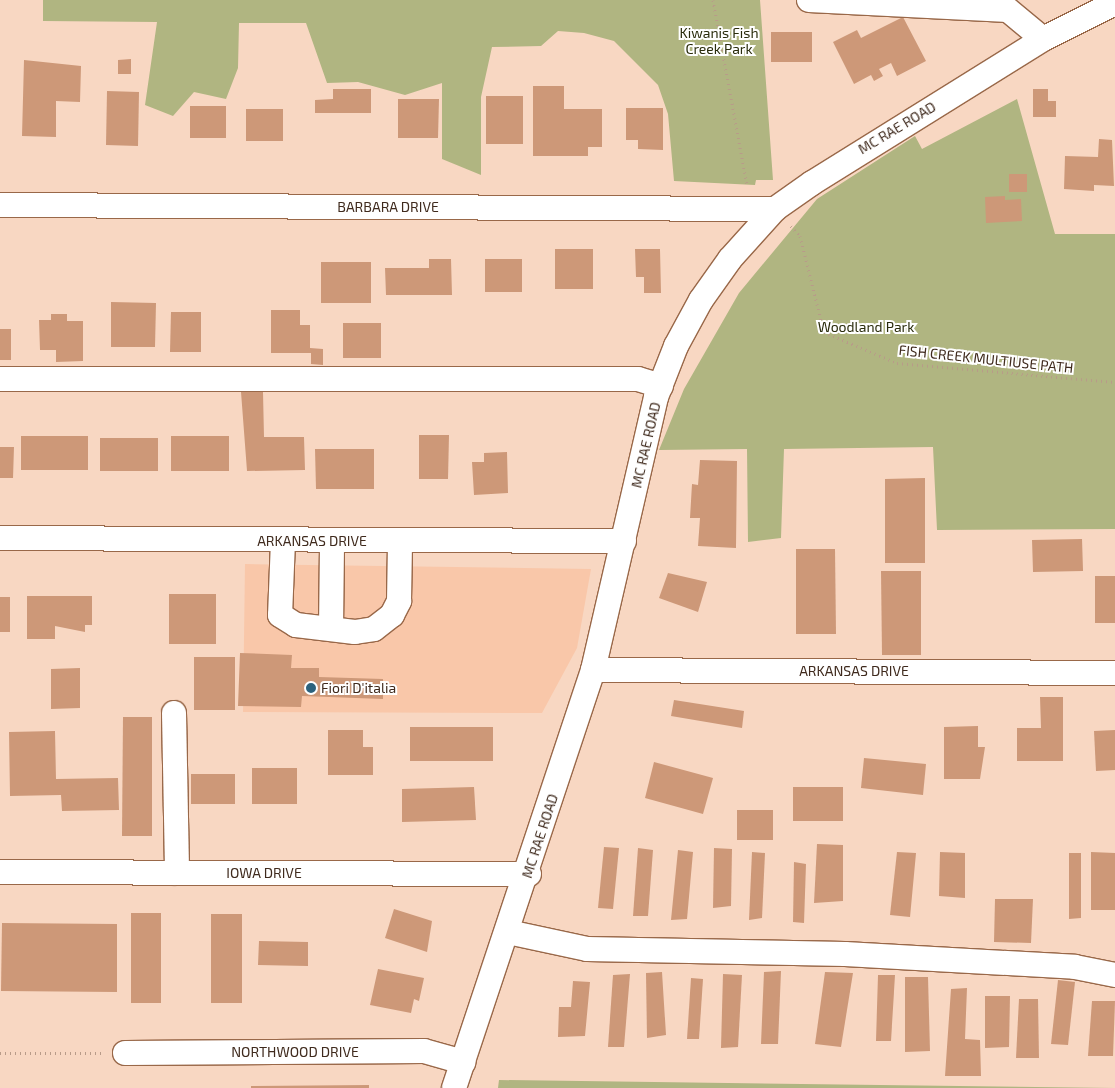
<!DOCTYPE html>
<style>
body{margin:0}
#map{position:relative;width:1115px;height:1088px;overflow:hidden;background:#f8d7c2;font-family:"Exo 2",sans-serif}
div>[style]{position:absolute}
.built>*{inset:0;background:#f9c7a9}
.green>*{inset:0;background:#b0b581}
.building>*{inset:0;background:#cd9878}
.path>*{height:3px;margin-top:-1.5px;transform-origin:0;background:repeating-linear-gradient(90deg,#b89b89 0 1px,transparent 0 5px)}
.roads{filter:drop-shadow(1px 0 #996849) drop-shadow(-1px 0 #996849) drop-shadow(0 1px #996849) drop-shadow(0 -1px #996849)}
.minor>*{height:24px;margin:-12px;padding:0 12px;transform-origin:12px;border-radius:12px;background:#fff}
.dots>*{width:14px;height:14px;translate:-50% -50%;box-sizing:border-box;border:2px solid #fff;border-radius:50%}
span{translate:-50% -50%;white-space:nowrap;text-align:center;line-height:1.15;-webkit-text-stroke:4px #fff;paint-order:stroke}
.park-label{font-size:14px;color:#2a2c0c}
.street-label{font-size:14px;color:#3f2a1d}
.poi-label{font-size:14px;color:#3f2a1d}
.left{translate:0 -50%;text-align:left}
</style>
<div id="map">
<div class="built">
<div style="clip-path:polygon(245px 564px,591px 569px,577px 648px,542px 713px,243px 712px)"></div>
</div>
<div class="green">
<div style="clip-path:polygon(43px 0,760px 0,773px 180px,756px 180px,755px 185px,674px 181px,668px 114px,658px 85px,614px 41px,584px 33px,558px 31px,541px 46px,492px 47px,481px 97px,481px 175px,442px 159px,442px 83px,405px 95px,358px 82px,327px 83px,306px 23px,239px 23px,238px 68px,226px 99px,194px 92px,173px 116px,145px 105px,157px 22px,43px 21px)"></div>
<div style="clip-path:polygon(1017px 99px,1055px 234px,1115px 234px,1115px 529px,937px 530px,933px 447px,784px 449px,781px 538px,748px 542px,747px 449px,659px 450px,684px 389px,739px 293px,817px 199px,915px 136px,922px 149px)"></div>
<div style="clip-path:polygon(499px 1080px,1115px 1088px,498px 1088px)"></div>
</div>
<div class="building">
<div style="clip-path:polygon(903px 17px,926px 61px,897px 76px,891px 63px,879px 69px,883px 76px,874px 81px,871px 75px,854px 84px,833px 42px,857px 30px,861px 38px)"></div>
<div style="clip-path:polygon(771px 32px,812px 32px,812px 62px,771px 62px)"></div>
<div style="clip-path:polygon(131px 59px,131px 74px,118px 74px,118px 60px)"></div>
<div style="clip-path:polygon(24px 60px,81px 66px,80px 102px,56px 101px,56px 137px,22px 136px)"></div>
<div style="clip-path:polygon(533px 86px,564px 86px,564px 109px,602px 109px,602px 147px,588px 147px,588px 156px,533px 156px)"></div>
<div style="clip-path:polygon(333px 89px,371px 89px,371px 113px,315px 113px,315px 100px,333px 99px)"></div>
<div style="clip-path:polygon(1033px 89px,1048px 89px,1048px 101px,1056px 101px,1056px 117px,1033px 117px)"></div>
<div style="clip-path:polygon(107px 91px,139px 92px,138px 146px,106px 145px)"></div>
<div style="clip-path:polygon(486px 96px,523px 96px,523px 144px,486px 144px)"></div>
<div style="clip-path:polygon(398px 99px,439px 99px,438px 138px,398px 138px)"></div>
<div style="clip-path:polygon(190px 106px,226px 106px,226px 138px,190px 138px)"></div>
<div style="clip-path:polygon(626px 108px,663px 108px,663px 150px,638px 149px,638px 140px,626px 140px)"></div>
<div style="clip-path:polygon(246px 109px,283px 109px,283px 141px,246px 141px)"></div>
<div style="clip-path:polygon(1099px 139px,1112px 140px,1114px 186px,1094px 185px,1094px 191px,1064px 189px,1065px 156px,1098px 157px)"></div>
<div style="clip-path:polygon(1009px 174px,1027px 174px,1027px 192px,1009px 192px)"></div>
<div style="clip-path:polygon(1005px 196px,1005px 200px,1021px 199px,1022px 221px,986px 223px,985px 197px)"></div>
<div style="clip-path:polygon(555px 249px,593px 249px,593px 289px,555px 289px)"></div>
<div style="clip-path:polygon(635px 249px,660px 249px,661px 293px,644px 293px,644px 277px,636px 277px)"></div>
<div style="clip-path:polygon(429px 259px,451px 259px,452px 295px,386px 295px,385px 268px,429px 268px)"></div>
<div style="clip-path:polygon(485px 259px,522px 259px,522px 292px,485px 292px)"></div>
<div style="clip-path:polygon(321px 262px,371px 262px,371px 303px,321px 303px)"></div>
<div style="clip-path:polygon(111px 302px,156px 303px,155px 347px,111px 347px)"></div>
<div style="clip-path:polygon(271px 310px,300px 310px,300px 325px,310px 325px,310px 348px,323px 349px,323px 365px,311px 364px,311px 353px,271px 353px)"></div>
<div style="clip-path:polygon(171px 312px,201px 312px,201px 352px,170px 352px)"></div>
<div style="clip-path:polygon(51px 314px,67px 314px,67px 321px,83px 321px,83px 361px,56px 362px,56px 350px,40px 350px,39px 320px,51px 320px)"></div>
<div style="clip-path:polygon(343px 323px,381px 323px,381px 358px,343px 358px)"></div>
<div style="clip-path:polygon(0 329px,11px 329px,11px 360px,0 360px)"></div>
<div style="clip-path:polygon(241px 392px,263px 392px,264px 437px,304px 437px,305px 470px,247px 471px)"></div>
<div style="clip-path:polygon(419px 435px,449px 435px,448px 479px,419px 479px)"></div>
<div style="clip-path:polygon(21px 436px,88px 436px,88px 470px,21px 470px)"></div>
<div style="clip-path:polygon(171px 436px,229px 436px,229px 471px,171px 471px)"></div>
<div style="clip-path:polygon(100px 438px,158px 438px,158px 471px,100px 471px)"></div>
<div style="clip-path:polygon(0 447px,14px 447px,13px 478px,0 478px)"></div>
<div style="clip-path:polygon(315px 449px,374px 449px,374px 489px,316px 489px)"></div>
<div style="clip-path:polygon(507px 452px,508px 493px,474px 495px,472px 462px,484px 462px,484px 453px)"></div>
<div style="clip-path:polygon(700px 460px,737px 461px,736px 548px,698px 546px,700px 518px,690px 518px,692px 484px,698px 485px)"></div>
<div style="clip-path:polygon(925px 478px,925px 563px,885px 563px,885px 479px)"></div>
<div style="clip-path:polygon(1082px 539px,1083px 571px,1033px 572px,1032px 540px)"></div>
<div style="clip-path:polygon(796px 549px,835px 549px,836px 634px,796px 634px)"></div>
<div style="clip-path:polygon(881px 571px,921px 571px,921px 655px,882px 655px)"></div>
<div style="clip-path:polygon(668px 573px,707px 582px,698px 612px,659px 598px)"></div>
<div style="clip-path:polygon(1095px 576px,1115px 576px,1115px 623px,1095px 623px)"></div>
<div style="clip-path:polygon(169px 594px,216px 594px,216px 644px,169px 644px)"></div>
<div style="clip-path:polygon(27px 596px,92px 596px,92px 625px,85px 625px,85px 632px,55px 626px,55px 639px,27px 639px)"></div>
<div style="clip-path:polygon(0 597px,10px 597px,10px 632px,0 632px)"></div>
<div style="clip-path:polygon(240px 653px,292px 655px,291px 668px,319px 668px,319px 677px,383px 679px,383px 699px,302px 696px,301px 707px,238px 706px)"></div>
<div style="clip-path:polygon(194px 657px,235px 657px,235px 710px,194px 710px)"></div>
<div style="clip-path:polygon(80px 668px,80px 708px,51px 709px,51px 669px)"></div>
<div style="clip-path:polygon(1040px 697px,1063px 697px,1063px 761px,1017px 761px,1017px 728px,1041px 728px)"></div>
<div style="clip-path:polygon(674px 700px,744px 711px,742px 728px,671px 716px)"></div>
<div style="clip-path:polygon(123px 717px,152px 717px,152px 836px,122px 836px)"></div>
<div style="clip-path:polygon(978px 726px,978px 747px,985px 747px,980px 779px,944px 779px,944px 727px)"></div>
<div style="clip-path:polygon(410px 727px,493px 727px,493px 761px,410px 761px)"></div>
<div style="clip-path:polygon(328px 730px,363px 730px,363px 747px,373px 747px,373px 775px,328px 775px)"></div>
<div style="clip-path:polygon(1115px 730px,1115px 770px,1096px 771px,1094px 731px)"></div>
<div style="clip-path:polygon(55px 731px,56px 779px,118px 778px,119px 810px,62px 811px,61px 795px,10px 796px,9px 732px)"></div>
<div style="clip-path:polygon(864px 758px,926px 764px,923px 795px,861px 788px)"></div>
<div style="clip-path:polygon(654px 762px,713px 778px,703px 814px,645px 798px)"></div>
<div style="clip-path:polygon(252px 768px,297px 768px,297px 804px,252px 804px)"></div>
<div style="clip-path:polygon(191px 774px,235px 774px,235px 804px,191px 804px)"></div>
<div style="clip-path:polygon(474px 787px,476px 820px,402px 822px,402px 789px)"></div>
<div style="clip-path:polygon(793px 787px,843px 787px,843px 821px,793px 821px)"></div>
<div style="clip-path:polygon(737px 810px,773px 810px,773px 840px,737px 840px)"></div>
<div style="clip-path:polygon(817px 844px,843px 845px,843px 901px,814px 903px)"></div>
<div style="clip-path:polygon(604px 847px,619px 848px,613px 909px,598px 908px)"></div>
<div style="clip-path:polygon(638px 848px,653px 850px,648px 916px,633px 916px)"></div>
<div style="clip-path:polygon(714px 848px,732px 849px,731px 906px,713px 908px)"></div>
<div style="clip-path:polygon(678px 850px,693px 852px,687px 919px,671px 920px)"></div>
<div style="clip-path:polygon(752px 852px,765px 853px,762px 918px,749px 920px)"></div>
<div style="clip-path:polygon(897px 852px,916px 853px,910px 917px,890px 915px)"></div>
<div style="clip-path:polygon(940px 852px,965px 853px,965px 898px,939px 896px)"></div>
<div style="clip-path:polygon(1091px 852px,1115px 853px,1115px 910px,1091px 910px)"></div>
<div style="clip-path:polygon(1069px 853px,1081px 853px,1081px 918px,1069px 919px)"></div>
<div style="clip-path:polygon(794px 862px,806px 864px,804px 923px,793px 922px)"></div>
<div style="clip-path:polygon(995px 899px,1033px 899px,1031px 943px,994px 942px)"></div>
<div style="clip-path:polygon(394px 909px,432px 921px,427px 952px,385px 938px)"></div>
<div style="clip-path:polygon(131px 913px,161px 913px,161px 1003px,131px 1003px)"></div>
<div style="clip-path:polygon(211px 914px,242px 914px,242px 1003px,211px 1003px)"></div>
<div style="clip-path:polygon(2px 923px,117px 924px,117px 992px,1px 991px)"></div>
<div style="clip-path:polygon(259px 941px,308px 942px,308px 966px,258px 965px)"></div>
<div style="clip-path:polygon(378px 969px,424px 978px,419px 1001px,414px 999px,411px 1013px,370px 1005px)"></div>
<div style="clip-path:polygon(781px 971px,778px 1044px,761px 1044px,764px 972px)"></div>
<div style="clip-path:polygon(662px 972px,666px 1035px,647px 1038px,646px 973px)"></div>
<div style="clip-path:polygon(825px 972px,853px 973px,841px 1047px,815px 1044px)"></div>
<div style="clip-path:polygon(630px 974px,624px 1047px,608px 1047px,613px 975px)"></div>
<div style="clip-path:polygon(723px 974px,742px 975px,738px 1047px,721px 1048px)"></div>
<div style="clip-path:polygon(878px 975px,895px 975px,891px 1041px,876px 1041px)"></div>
<div style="clip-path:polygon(905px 977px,928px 977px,930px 1051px,905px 1052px)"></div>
<div style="clip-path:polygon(691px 978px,703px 979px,699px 1039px,687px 1039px)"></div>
<div style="clip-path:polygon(1058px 980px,1075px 982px,1068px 1045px,1051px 1044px)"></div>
<div style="clip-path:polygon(573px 981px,590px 982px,585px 1036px,558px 1037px,559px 1007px,571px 1007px)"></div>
<div style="clip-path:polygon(967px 988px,965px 1039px,980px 1040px,981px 1076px,945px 1076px,951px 989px)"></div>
<div style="clip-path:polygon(985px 996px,1010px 996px,1009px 1047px,985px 1048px)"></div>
<div style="clip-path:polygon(1019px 999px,1038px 999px,1039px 1058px,1016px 1058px)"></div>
<div style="clip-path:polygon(1092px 1001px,1115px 1001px,1113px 1056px,1088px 1056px)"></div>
<div style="clip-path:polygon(369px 1085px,369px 1088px,251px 1088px,251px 1086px)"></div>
</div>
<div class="path">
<div style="left:713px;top:0;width:189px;rotate:79.6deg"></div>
<div style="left:791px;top:226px;width:13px;rotate:48deg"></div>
<div style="left:800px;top:236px;width:99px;rotate:76deg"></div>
<div style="left:824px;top:332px;width:79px;rotate:23deg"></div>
<div style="left:897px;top:363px;width:219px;rotate:5deg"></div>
<div style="left:0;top:1053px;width:104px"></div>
</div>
<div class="roads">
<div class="minor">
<div style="left:809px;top:0;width:199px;rotate:2.9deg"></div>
<div style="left:1008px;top:10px;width:45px;rotate:39.6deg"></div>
<div style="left:0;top:205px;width:775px;rotate:0.3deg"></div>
<div style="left:0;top:379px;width:638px"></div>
<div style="left:638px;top:379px;width:24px;rotate:17deg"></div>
<div style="left:0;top:538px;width:624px;rotate:0.28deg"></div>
<div style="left:283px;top:541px;width:74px;rotate:92.3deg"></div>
<div style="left:280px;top:615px;width:19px;rotate:32deg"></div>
<div style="left:296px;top:625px;width:59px;rotate:6.8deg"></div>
<div style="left:355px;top:632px;width:19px;rotate:-9deg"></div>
<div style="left:374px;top:629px;width:23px;rotate:-38deg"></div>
<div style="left:392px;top:615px;width:16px;rotate:-63deg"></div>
<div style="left:399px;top:601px;width:60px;rotate:-89deg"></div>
<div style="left:331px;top:628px;width:87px;rotate:-89.3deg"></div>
<div style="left:593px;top:670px;width:522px;rotate:0.33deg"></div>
<div style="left:174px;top:713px;width:160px;rotate:88.9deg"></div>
<div style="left:0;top:872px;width:529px;rotate:0.22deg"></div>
<div style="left:508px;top:932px;width:81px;rotate:12.1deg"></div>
<div style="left:587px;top:949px;width:258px;rotate:1.1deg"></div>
<div style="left:845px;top:954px;width:230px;rotate:3.2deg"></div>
<div style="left:1075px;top:967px;width:41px;rotate:11.3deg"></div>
<div style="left:125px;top:1053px;width:299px;rotate:-0.4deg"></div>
<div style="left:424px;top:1051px;width:41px;rotate:15.8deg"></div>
<div style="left:454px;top:1088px;width:441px;rotate:-71.6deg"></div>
<div style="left:593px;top:670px;width:280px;rotate:-77deg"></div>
<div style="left:656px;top:397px;width:55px;rotate:-68.6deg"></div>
<div style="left:676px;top:346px;width:52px;rotate:-61.5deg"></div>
<div style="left:701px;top:300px;width:50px;rotate:-54.7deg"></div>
<div style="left:730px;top:259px;width:67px;rotate:-48deg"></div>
<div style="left:775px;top:209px;width:45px;rotate:-35.1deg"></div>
<div style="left:812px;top:183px;width:272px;rotate:-31.9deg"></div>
<div style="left:1043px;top:39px;width:80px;rotate:-26.6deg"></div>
</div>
</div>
<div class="dots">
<div style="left:311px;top:688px;background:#2c627d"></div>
</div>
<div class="park-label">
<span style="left:719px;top:41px">Kiwanis Fish<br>Creek Park</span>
<span style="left:866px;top:327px">Woodland Park</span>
</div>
<div class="street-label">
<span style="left:897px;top:128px;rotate:-31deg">MC RAE ROAD</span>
<span style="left:388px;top:207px">BARBARA DRIVE</span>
<span style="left:986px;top:359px;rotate:6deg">FISH CREEK MULTIUSE PATH</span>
<span style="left:646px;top:445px;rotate:-77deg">MC RAE ROAD</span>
<span style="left:312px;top:541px">ARKANSAS DRIVE</span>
<span style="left:854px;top:671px">ARKANSAS DRIVE</span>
<span style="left:540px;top:836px;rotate:-72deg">MC RAE ROAD</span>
<span style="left:264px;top:873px">IOWA DRIVE</span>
<span style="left:295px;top:1052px">NORTHWOOD DRIVE</span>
</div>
<div class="poi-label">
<span class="left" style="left:321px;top:688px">Fiori D'italia</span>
</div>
</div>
